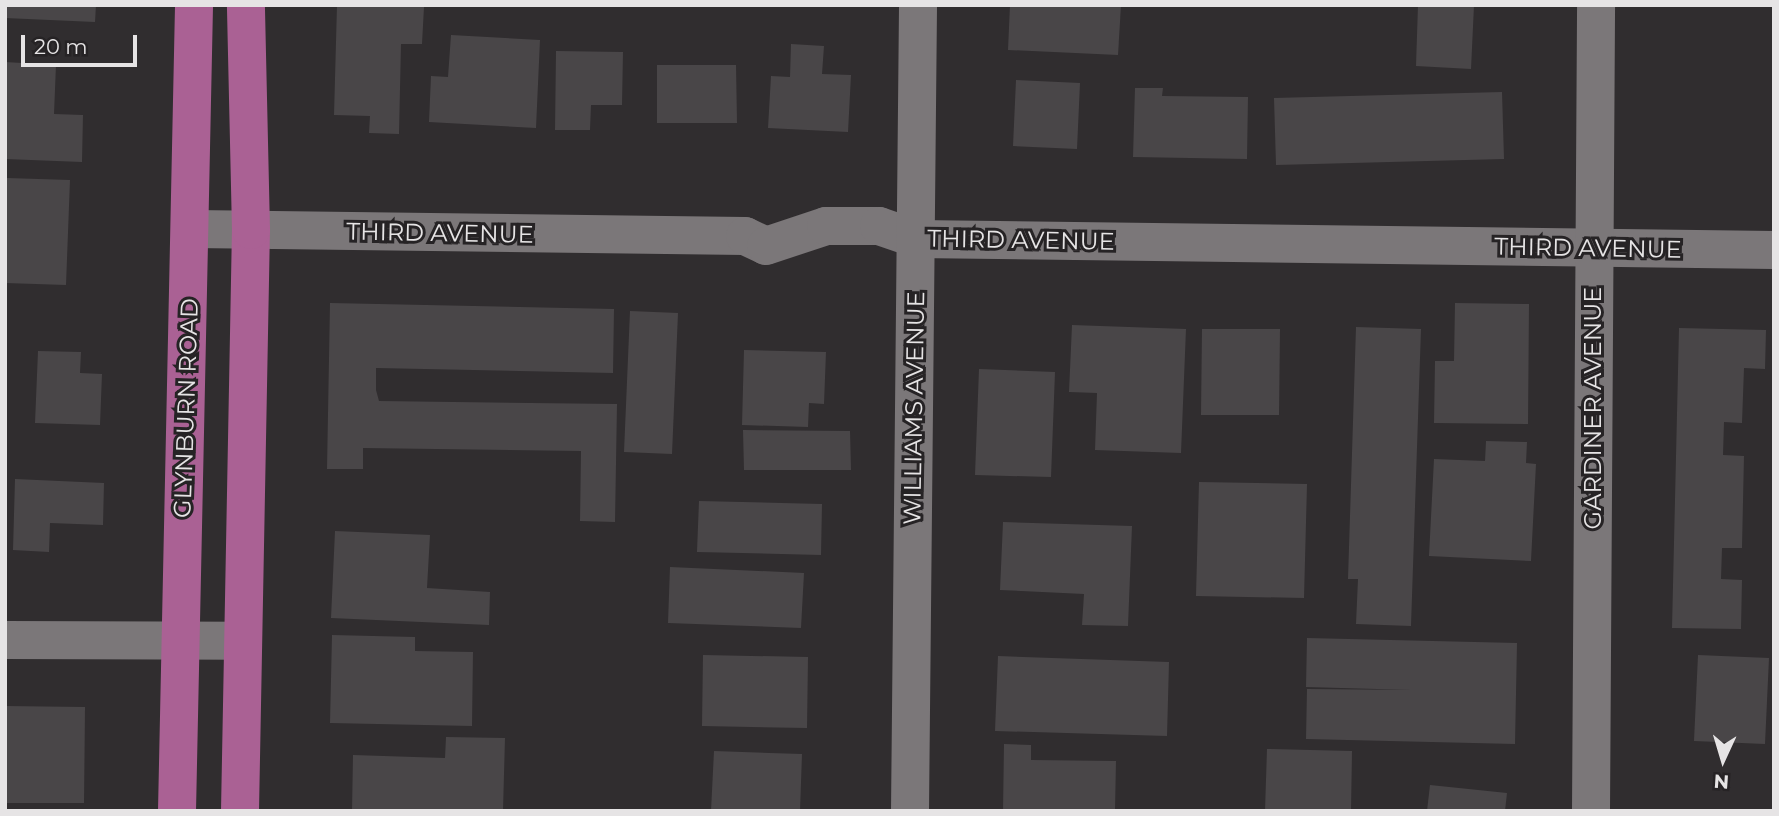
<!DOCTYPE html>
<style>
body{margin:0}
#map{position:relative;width:1779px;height:816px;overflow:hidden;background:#302d2f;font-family:Montserrat,sans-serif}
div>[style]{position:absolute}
.building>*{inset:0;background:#494648}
.minor>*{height:38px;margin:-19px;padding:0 19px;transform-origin:19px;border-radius:19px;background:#7b7779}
.major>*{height:38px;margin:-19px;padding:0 19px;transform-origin:19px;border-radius:19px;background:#aa6194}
span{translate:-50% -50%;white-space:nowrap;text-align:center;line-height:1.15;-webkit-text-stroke:6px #262325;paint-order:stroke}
.street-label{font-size:24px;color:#e6e4e5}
.frame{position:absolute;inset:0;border:7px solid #e6e4e5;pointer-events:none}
.north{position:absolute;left:1688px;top:725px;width:70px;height:70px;-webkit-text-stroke:5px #262325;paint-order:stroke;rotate:184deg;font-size:19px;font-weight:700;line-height:28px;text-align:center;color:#e6e4e5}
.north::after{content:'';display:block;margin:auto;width:24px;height:32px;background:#e6e4e5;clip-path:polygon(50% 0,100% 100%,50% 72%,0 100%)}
.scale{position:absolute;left:21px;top:35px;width:116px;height:32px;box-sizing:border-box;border:4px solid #e6e4e5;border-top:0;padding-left:9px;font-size:21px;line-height:24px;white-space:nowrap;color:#e6e4e5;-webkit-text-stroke:5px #262325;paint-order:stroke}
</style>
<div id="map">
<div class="building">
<div style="clip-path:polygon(5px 5px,96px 5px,95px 22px,5px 18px)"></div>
<div style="clip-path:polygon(337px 5px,424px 7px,422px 44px,401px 44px,399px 134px,369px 133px,370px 116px,334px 115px)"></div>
<div style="clip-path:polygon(1010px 5px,1121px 5px,1118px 55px,1008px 50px)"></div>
<div style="clip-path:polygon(1418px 5px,1474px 5px,1471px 69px,1416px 66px)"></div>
<div style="clip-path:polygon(451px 35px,540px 40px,536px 128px,429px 122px,431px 76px,448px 77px)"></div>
<div style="clip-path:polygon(791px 44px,824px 46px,822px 74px,851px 75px,848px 132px,768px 128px,771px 76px,790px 77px)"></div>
<div style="clip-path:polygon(556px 51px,623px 52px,622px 105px,591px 105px,590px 130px,555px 130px)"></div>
<div style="clip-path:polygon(5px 62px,56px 65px,54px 114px,83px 115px,82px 162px,5px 159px)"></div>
<div style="clip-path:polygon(657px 65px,736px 65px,737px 123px,657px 123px)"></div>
<div style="clip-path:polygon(1016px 80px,1080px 83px,1077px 149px,1013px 146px)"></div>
<div style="clip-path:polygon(1135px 88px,1163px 88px,1162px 96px,1248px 97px,1247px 159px,1133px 157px)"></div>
<div style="clip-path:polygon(1502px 92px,1504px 159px,1276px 165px,1274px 98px)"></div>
<div style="clip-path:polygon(7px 178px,70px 180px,66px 285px,5px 283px)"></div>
<div style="clip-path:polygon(330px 303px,614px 309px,613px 373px,376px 368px,376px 390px,379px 401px,617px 404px,615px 522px,580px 521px,581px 451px,363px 448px,363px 469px,327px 469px)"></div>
<div style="clip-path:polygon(1455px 303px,1529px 304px,1528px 424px,1434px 423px,1435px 361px,1454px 361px)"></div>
<div style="clip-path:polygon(630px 311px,678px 313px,672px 454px,624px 452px)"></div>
<div style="clip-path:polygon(1072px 325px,1186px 329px,1181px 453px,1095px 450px,1097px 393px,1069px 392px)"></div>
<div style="clip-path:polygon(1356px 327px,1421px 329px,1411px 626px,1356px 624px,1358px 579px,1348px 579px)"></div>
<div style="clip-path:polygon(1679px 328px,1766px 330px,1765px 369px,1744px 368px,1742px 423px,1724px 422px,1723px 455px,1744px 456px,1742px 548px,1722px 548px,1721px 579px,1742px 580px,1741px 629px,1672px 628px)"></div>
<div style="clip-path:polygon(1202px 329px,1280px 329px,1279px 415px,1201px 415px)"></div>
<div style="clip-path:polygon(744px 350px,826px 352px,824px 404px,809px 403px,808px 427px,742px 425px)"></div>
<div style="clip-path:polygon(38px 351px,81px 352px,80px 373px,102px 374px,100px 425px,35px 423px)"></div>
<div style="clip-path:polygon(979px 369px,1055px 372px,1051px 477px,975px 475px)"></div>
<div style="clip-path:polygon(743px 430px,850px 431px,851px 470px,744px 470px)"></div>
<div style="clip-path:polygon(1486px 441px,1527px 442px,1526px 463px,1536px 464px,1531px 561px,1429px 556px,1434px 459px,1485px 461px)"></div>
<div style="clip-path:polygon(15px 479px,104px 483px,103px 525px,50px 523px,49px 552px,13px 550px)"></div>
<div style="clip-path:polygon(1199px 482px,1307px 484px,1304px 598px,1196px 596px)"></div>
<div style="clip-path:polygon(699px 501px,822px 504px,821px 555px,697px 552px)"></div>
<div style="clip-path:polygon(1003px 522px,1132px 526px,1128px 626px,1082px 625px,1084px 594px,1000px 590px)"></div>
<div style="clip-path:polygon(335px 531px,430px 535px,427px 588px,490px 592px,489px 625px,331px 618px)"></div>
<div style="clip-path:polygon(670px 567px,804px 573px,801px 628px,668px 623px)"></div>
<div style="clip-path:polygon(332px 635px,415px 637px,415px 651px,473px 652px,472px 726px,330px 723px)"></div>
<div style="clip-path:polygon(1307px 638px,1517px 643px,1515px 744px,1306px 739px,1307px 689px,1412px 690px,1306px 687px)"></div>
<div style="clip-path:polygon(703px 655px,808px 657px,807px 728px,702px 726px)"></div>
<div style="clip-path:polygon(1698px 655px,1769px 658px,1765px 744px,1694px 741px)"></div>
<div style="clip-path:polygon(998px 656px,1169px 662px,1167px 736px,995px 731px)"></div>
<div style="clip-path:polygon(5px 706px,85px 707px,84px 803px,5px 803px)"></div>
<div style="clip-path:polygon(446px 737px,505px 738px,503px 811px,352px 811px,353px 755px,445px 758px)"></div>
<div style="clip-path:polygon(1004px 744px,1031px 745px,1031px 760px,1116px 761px,1115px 811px,1003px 811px)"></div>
<div style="clip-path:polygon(1267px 749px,1352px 751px,1351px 811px,1265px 811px)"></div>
<div style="clip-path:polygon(714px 751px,802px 754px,800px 811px,711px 811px)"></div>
<div style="clip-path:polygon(1430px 785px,1507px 793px,1505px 811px,1427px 811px)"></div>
</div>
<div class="minor">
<div style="left:192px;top:229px;width:553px;rotate:0.73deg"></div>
<div style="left:745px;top:236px;width:23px;rotate:25deg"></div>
<div style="left:766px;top:246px;width:63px;rotate:-18.4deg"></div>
<div style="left:826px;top:226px;width:53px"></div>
<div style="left:879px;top:226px;width:39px;rotate:19deg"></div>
<div style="left:916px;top:239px;width:858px;rotate:0.73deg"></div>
<div style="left:5px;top:640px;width:237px;rotate:0.2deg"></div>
<div style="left:910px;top:811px;width:806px;rotate:-89.43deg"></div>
<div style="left:1591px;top:811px;width:806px;rotate:-89.64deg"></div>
</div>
<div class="major">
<div style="left:177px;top:811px;width:806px;rotate:-88.79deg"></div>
<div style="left:240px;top:811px;width:581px;rotate:-88.92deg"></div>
<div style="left:251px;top:230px;width:225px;rotate:-91.3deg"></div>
</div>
<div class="street-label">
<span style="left:440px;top:233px;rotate:1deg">THIRD AVENUE</span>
<span style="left:1021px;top:240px;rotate:1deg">THIRD AVENUE</span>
<span style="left:1588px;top:248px;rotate:1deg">THIRD AVENUE</span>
<span style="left:186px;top:408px;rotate:-88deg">GLYNBURN ROAD</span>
<span style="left:914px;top:408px;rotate:-89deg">WILLIAMS AVENUE</span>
<span style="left:1593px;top:408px;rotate:-90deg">GARDINER AVENUE</span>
</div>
<div class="frame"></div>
<div class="north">N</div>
<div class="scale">20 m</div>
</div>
